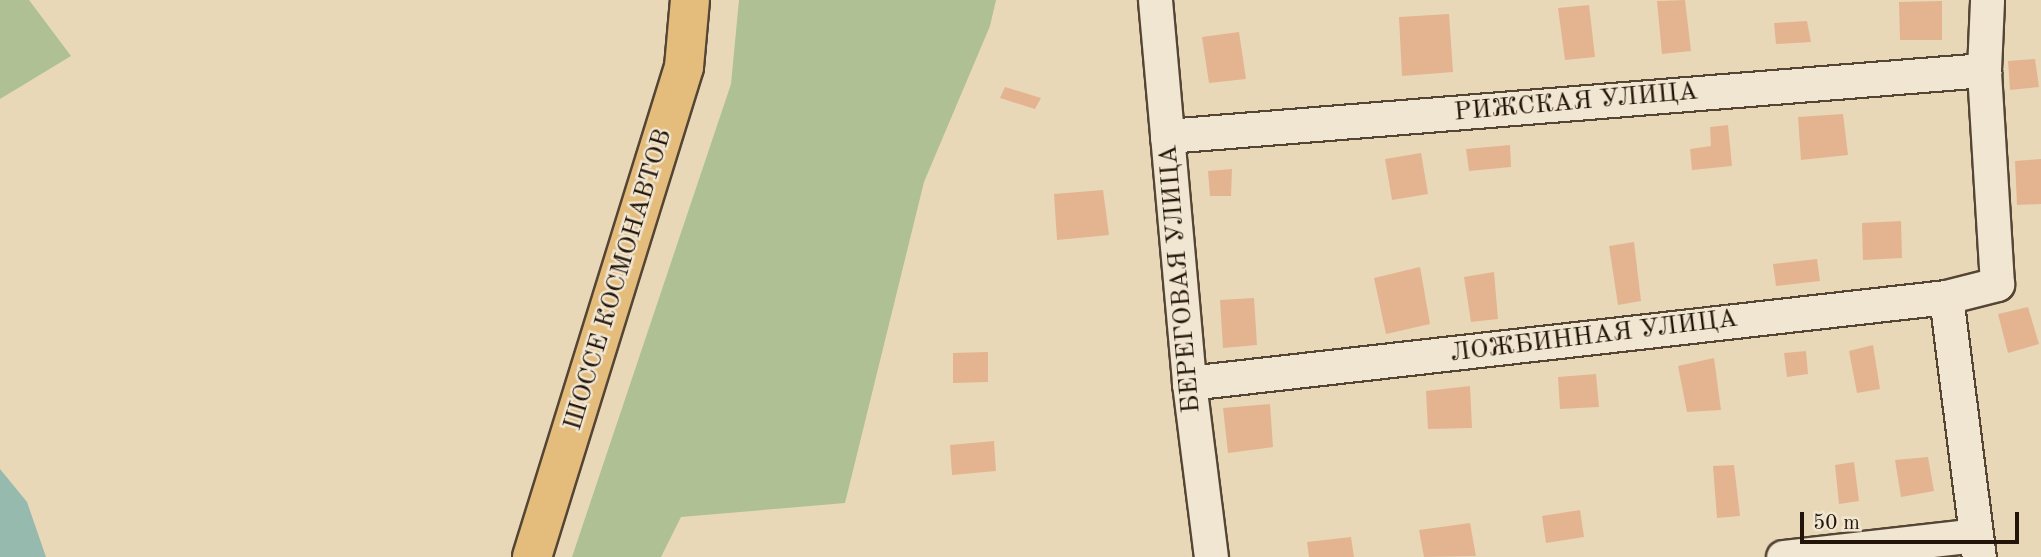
<!DOCTYPE html>
<meta charset="utf-8">
<style>
body{margin:0}
#map{position:relative;width:2041px;height:557px;overflow:hidden;background:#e8d8b8;font-family:"Old Standard TT",serif}
div>[style]{position:absolute}
.green>*{inset:0;background:#afc094}
.water>*{inset:0;background:#97baae}
.building>*{inset:0;background:#e4b491}
.roads{filter:drop-shadow(2px 0 #544535) drop-shadow(-2px 0 #544535) drop-shadow(0 2px #544535) drop-shadow(0 -2px #544535)}
.minor>*{height:33px;margin:-16.5px;padding:0 16.5px;transform-origin:16.5px;border-radius:16.5px;background:#f0e6d1}
.primary>*{height:38px;margin:-19px;padding:0 19px;transform-origin:19px;border-radius:19px;background:#e4bc7c}
span{translate:-50% -50%;white-space:nowrap;text-align:center;line-height:1.15;-webkit-text-stroke:5px #f0e6d1;paint-order:stroke}
.street-label{font-size:26px;color:#221409}
.scale{position:absolute;left:1800px;top:512px;width:219px;height:32px;box-sizing:border-box;border:4px solid #221409;border-top:0;padding-left:9px;font-size:21px;line-height:24px;white-space:nowrap;color:#221409;-webkit-text-stroke:5px #f0e6d1;paint-order:stroke}
</style>
<div id="map">
<div class="green">
<div style="clip-path:polygon(0 0,29px 0,71px 56px,0 99px)"></div>
<div style="clip-path:polygon(739px 0,996px 0,990px 26px,924px 182px,845px 503px,681px 517px,661px 557px,572px 557px,731px 84px)"></div>
</div>
<div class="water">
<div style="clip-path:polygon(0 469px,27px 502px,46px 557px,0 557px)"></div>
</div>
<div class="building">
<div style="clip-path:polygon(1685px 0,1691px 51px,1662px 54px,1657px 1px)"></div>
<div style="clip-path:polygon(1942px 1px,1942px 40px,1900px 40px,1899px 2px)"></div>
<div style="clip-path:polygon(1589px 5px,1595px 57px,1565px 60px,1558px 8px)"></div>
<div style="clip-path:polygon(1449px 14px,1453px 72px,1402px 76px,1399px 17px)"></div>
<div style="clip-path:polygon(1807px 21px,1811px 42px,1776px 44px,1774px 23px)"></div>
<div style="clip-path:polygon(1239px 32px,1246px 79px,1209px 83px,1202px 37px)"></div>
<div style="clip-path:polygon(2035px 59px,2039px 87px,2010px 90px,2008px 61px)"></div>
<div style="clip-path:polygon(1005px 87px,1041px 98px,1035px 109px,1000px 98px)"></div>
<div style="clip-path:polygon(1843px 114px,1848px 155px,1801px 160px,1798px 117px)"></div>
<div style="clip-path:polygon(1728px 125px,1732px 166px,1692px 170px,1690px 149px,1711px 146px,1710px 127px)"></div>
<div style="clip-path:polygon(1510px 145px,1511px 167px,1469px 171px,1466px 149px)"></div>
<div style="clip-path:polygon(1421px 153px,1428px 194px,1392px 200px,1385px 159px)"></div>
<div style="clip-path:polygon(2041px 159px,2041px 204px,2017px 205px,2015px 161px)"></div>
<div style="clip-path:polygon(1232px 169px,1231px 196px,1210px 196px,1208px 171px)"></div>
<div style="clip-path:polygon(1103px 190px,1109px 235px,1057px 240px,1054px 194px)"></div>
<div style="clip-path:polygon(1901px 221px,1902px 258px,1863px 260px,1862px 223px)"></div>
<div style="clip-path:polygon(1634px 242px,1641px 301px,1618px 305px,1609px 246px)"></div>
<div style="clip-path:polygon(1817px 259px,1820px 281px,1776px 286px,1773px 264px)"></div>
<div style="clip-path:polygon(1420px 267px,1430px 324px,1386px 334px,1374px 278px)"></div>
<div style="clip-path:polygon(1494px 272px,1498px 319px,1471px 322px,1464px 277px)"></div>
<div style="clip-path:polygon(1254px 298px,1257px 345px,1223px 348px,1220px 300px)"></div>
<div style="clip-path:polygon(2028px 307px,2039px 344px,2008px 353px,1998px 314px)"></div>
<div style="clip-path:polygon(1873px 345px,1880px 389px,1857px 393px,1849px 351px)"></div>
<div style="clip-path:polygon(1806px 351px,1808px 374px,1787px 377px,1784px 353px)"></div>
<div style="clip-path:polygon(988px 352px,988px 382px,953px 383px,953px 353px)"></div>
<div style="clip-path:polygon(1714px 358px,1721px 410px,1687px 412px,1678px 366px)"></div>
<div style="clip-path:polygon(1596px 374px,1599px 407px,1560px 409px,1558px 377px)"></div>
<div style="clip-path:polygon(1470px 386px,1472px 428px,1428px 429px,1426px 391px)"></div>
<div style="clip-path:polygon(1270px 404px,1273px 447px,1228px 453px,1223px 408px)"></div>
<div style="clip-path:polygon(994px 441px,996px 471px,952px 475px,950px 445px)"></div>
<div style="clip-path:polygon(1928px 457px,1934px 491px,1901px 497px,1895px 460px)"></div>
<div style="clip-path:polygon(1854px 462px,1859px 501px,1839px 504px,1835px 465px)"></div>
<div style="clip-path:polygon(1734px 465px,1740px 516px,1717px 518px,1713px 466px)"></div>
<div style="clip-path:polygon(1580px 510px,1584px 537px,1546px 543px,1542px 516px)"></div>
<div style="clip-path:polygon(1470px 523px,1476px 556px,1424px 557px,1419px 530px)"></div>
<div style="clip-path:polygon(1351px 537px,1354px 557px,1309px 557px,1307px 542px)"></div>
</div>
<div class="roads">
<div class="minor">
<div style="left:1155px;top:0;width:385px;rotate:84.9deg"></div>
<div style="left:1189px;top:383px;width:175px;rotate:82.8deg"></div>
<div style="left:1167px;top:136px;width:820px;rotate:-4.62deg"></div>
<div style="left:1946px;top:297px;width:262px;rotate:82.8deg"></div>
<div style="left:1189px;top:383px;width:762px;rotate:-6.48deg"></div>
<div style="left:1946px;top:297px;width:53px;rotate:-14.3deg"></div>
<div style="left:1997px;top:284px;width:214px;rotate:-93.5deg"></div>
<div style="left:1984px;top:70px;width:70px;rotate:-87.5deg"></div>
<div style="left:1783px;top:557px;width:193px;rotate:-6.5deg"></div>
</div>
<div class="primary">
<div style="left:532px;top:557px;width:513px;rotate:-72.77deg"></div>
<div style="left:684px;top:67px;width:67px;rotate:-84.9deg"></div>
</div>
</div>
<div class="street-label">
<span style="left:1576px;top:103px;rotate:-5deg">РИЖСКАЯ УЛИЦА</span>
<span style="left:1181px;top:279px;rotate:-95deg">БЕРЕГОВАЯ УЛИЦА</span>
<span style="left:619px;top:280px;rotate:-73deg">ШОССЕ КОСМОНАВТОВ</span>
<span style="left:1594px;top:337px;rotate:-7deg">ЛОЖБИННАЯ УЛИЦА</span>
</div>
<div class="scale">50 m</div>
</div>
